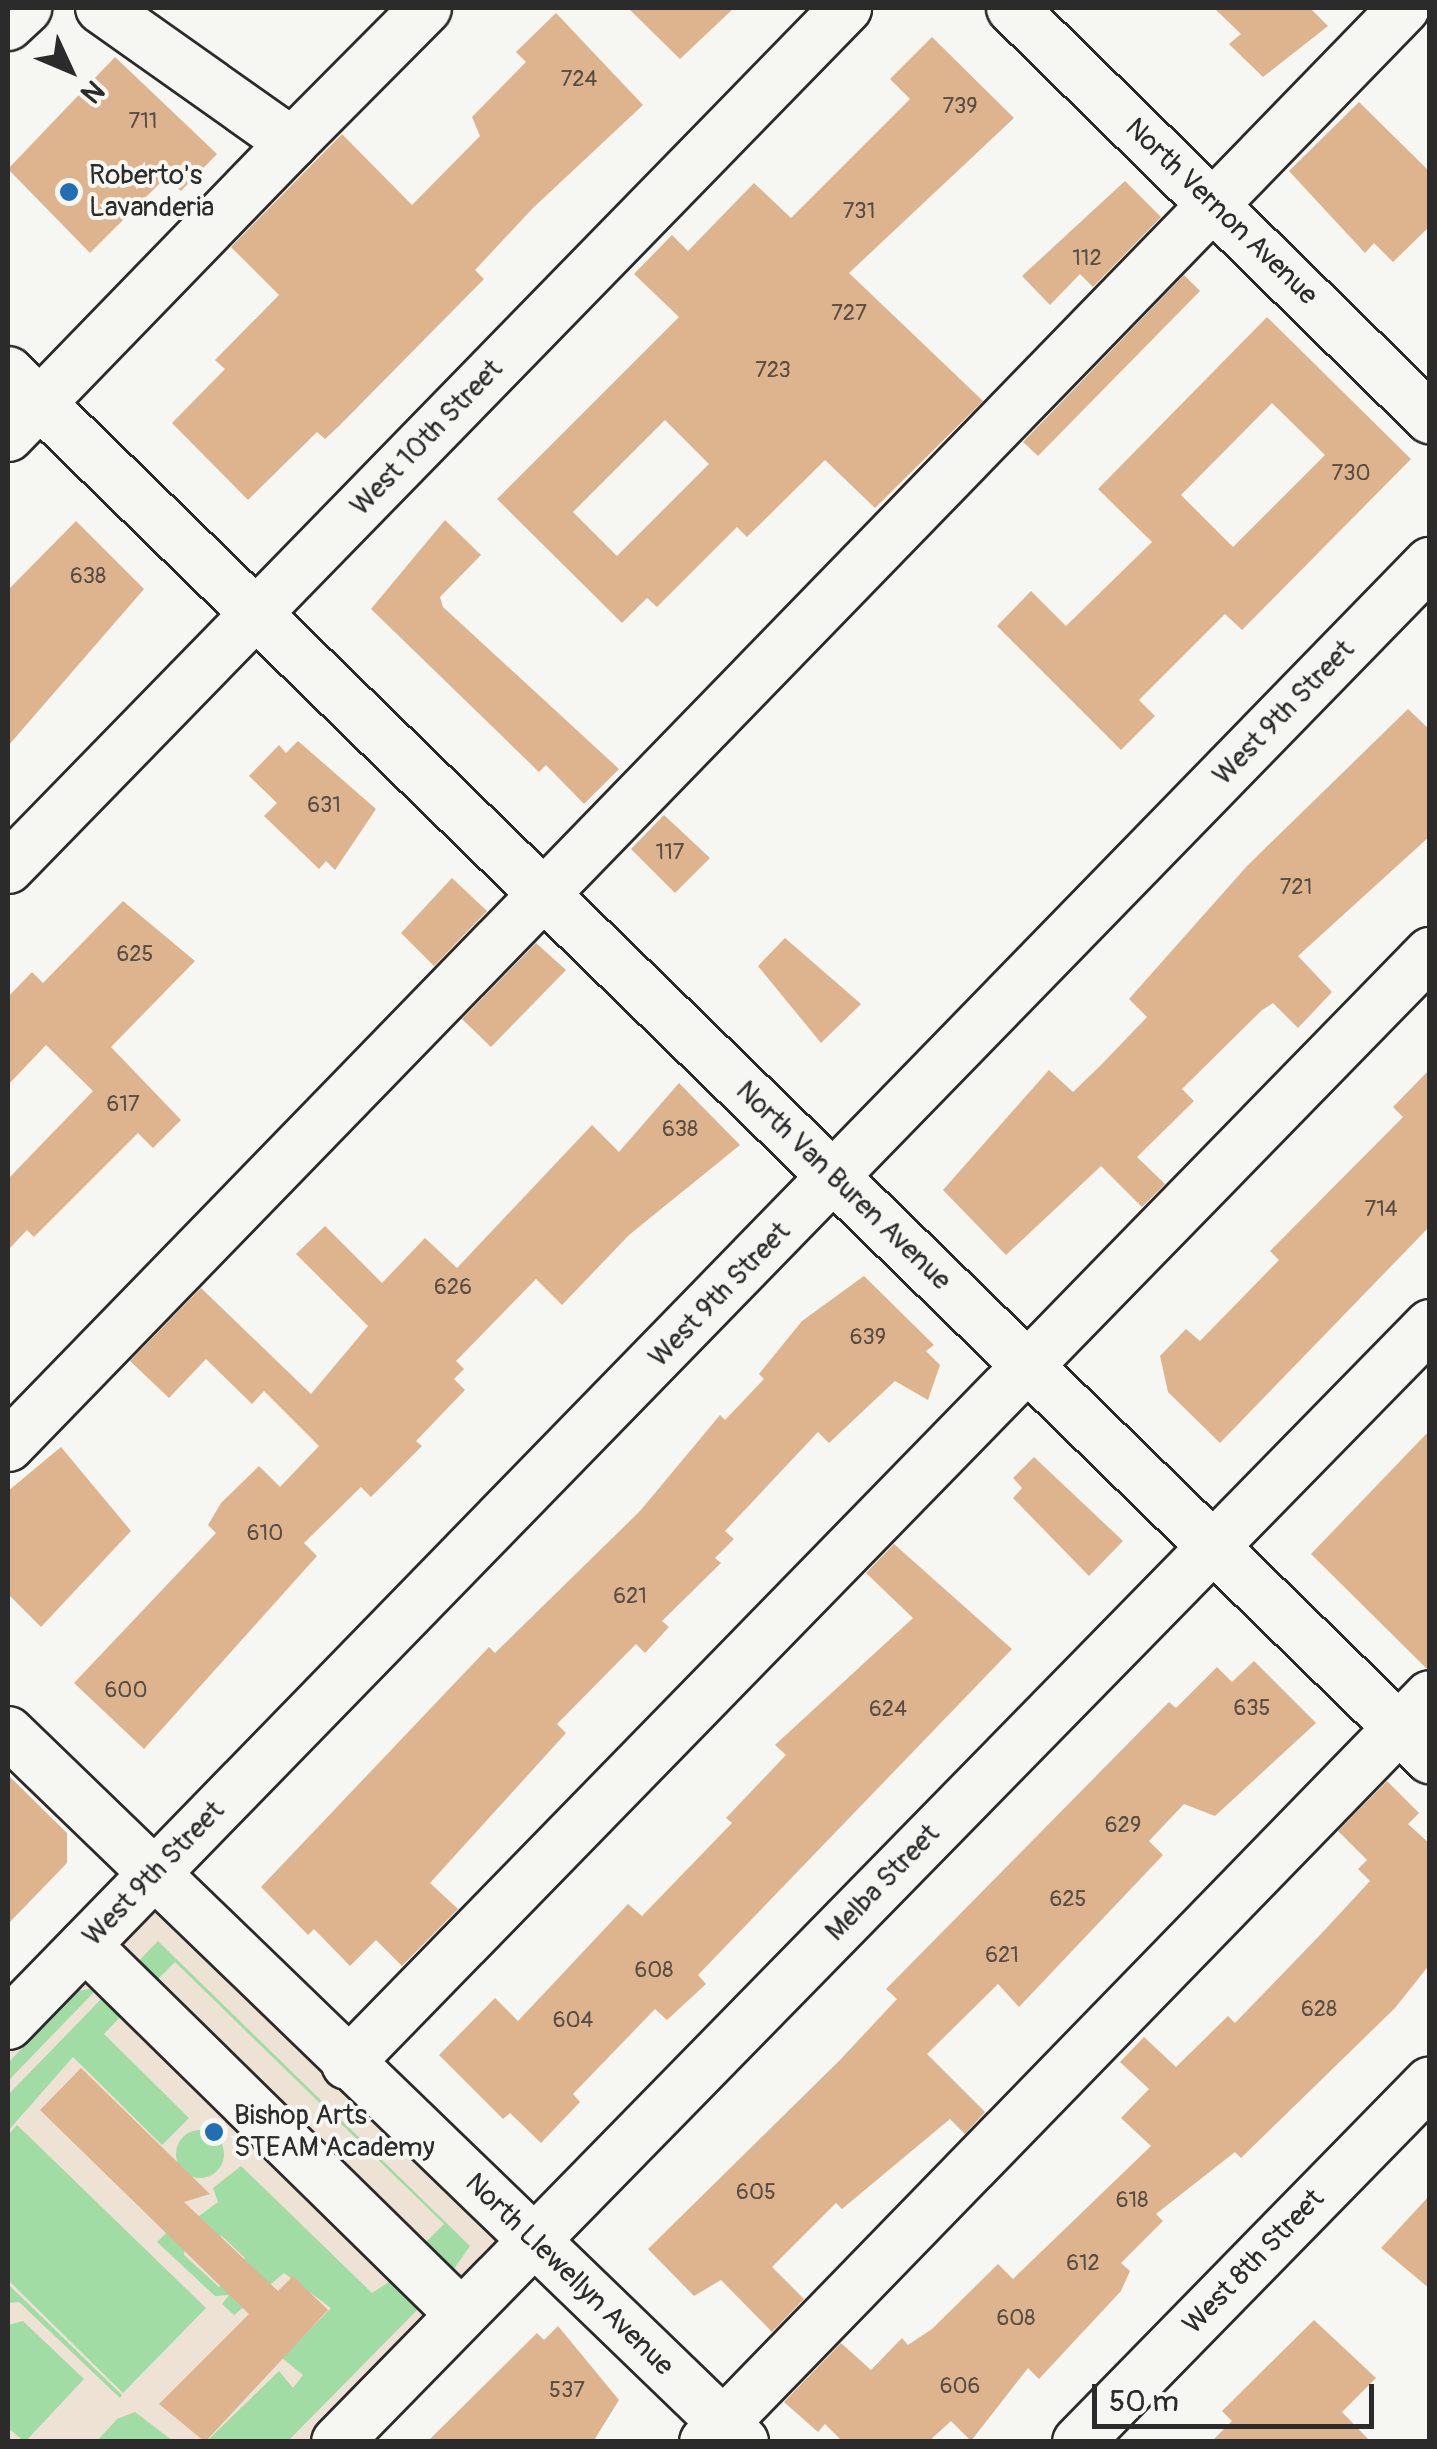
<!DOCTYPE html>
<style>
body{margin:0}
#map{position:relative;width:1437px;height:2449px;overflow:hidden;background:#f6f6f2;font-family:Pangolin,sans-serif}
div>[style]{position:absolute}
.built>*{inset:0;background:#eee2d4}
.green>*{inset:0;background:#a0dca3}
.round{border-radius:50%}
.building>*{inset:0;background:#ddb48e}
.roads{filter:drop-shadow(2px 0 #2b2b2b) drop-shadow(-2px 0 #2b2b2b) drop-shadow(0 2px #2b2b2b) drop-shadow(0 -2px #2b2b2b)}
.minor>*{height:50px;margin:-25px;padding:0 25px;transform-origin:25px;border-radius:25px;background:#f6f6f2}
.dots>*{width:28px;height:28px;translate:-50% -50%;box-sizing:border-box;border:5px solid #f6f6f2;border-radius:50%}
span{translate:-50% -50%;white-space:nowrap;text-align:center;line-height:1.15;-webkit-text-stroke:8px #f6f6f2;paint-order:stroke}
.number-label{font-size:22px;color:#584d44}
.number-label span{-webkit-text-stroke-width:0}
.poi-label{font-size:28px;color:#2b2b2b}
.left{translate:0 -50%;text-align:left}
.street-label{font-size:28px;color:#2b2b2b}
.frame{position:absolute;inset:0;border:10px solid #2b2b2b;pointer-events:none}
.north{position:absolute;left:20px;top:20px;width:100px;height:100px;-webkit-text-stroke:8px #f6f6f2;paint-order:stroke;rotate:134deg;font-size:28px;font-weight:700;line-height:40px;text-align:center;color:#2b2b2b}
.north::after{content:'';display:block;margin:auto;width:35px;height:45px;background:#2b2b2b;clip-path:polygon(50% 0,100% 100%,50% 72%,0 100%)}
.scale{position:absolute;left:1092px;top:2384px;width:282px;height:45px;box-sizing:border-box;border:5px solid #2b2b2b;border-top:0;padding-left:12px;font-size:30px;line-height:35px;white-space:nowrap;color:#2b2b2b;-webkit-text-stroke:8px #f6f6f2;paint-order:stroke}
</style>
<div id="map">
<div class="built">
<div style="clip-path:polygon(153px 1875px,533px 2239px,336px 2441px,8px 2441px,8px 2024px)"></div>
</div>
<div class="green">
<div style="clip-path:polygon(158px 1941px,470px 2246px,447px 2279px,422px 2246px,444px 2224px,175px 1962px,149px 1988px,130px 1970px)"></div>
<div style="clip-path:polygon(98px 1988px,8px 2081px,8px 2063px,76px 1991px)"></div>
<div style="clip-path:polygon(104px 1996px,123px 2014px,104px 2034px,189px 2118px,162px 2145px,73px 2057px,8px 2131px,8px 2095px)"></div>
<div style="clip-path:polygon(17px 2125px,206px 2308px,123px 2393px,8px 2280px,8px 2135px)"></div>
<div class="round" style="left:176px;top:2130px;width:48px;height:48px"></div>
<div style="clip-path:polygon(241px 2166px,372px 2293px,395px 2278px,422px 2305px,288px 2441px,207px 2441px,279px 2371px,293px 2388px,303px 2375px,282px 2358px,331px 2308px,284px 2273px,234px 2315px,222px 2304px,229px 2295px,215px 2296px,157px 2242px,189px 2211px,184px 2255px,219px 2287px,245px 2258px,222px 2236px,204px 2254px,193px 2243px,199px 2216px,218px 2202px,213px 2188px)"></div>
<div style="clip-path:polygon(8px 2284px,122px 2395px,120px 2398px,19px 2302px,8px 2303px)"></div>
<div style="clip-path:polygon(23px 2321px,84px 2379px,25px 2442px,8px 2428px,8px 2325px)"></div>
<div style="clip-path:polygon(135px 2412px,173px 2441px,97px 2441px,117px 2419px)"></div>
</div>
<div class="building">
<div style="clip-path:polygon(628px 8px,734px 8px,680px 59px)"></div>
<div style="clip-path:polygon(1214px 8px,1310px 8px,1328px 26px,1263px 77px,1229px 44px,1241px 34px)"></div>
<div style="clip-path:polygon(556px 13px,643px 105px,533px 208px,475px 270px,484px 279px,339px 426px,325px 439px,317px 432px,248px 500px,172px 423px,225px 369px,215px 360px,279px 295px,231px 247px,342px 134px,412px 205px,480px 136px,472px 117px,526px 62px,516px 52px)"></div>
<div style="clip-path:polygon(evenodd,932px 37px,1014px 118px,849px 273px,983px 401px,875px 508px,825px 460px,747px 537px,737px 527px,657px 607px,647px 598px,622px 623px,497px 499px,679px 317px,634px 274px,672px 235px,688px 251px,754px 183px,791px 218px,910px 99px,890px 79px,932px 37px,665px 420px,709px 464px,617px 556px,573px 512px,665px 420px)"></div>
<div style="clip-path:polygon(115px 57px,217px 154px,181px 191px,166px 177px,90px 253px,8px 169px)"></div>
<div style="clip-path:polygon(1359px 102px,1430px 172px,1430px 226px,1393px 262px,1374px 243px,1365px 253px,1289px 171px)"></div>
<div style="clip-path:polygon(1125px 181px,1161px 217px,1093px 287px,1080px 274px,1050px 305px,1022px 276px)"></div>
<div style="clip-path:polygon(1184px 275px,1200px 291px,1038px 456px,1023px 442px)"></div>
<div style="clip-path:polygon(evenodd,1267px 317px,1411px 459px,1242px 630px,1225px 614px,1139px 700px,1155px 716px,1121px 750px,997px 626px,1031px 591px,1066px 626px,1152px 542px,1098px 489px,1267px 317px,1272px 403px,1325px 455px,1233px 547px,1181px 495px,1272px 403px)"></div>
<div style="clip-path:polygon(445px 520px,481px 555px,440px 597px,443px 607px,619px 769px,584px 804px,546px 765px,539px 772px,371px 609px)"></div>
<div style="clip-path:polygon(76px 521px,144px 589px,8px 746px,8px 590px)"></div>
<div style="clip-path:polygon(1408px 709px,1430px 730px,1430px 836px,1298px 956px,1332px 992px,1298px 1028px,1273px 1003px,1262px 1010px,1182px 1089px,1194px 1101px,1137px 1157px,1165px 1184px,1142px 1207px,1101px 1166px,1006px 1255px,943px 1190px,1049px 1070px,1073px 1092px,1101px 1065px,1147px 1017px,1129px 999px,1247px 866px)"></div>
<div style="clip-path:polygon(298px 741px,376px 809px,335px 870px,326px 861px,319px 869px,264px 816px,277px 803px,249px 776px,279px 745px,286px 753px)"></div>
<div style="clip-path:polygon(664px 815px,710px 858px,675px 893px,631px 849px)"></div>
<div style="clip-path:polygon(452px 878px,487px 911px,434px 966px,401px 933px)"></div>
<div style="clip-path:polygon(123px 901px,195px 961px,111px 1047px,181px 1120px,153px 1148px,138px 1133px,34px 1237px,27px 1230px,8px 1250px,8px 1179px,93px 1091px,46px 1045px,8px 1085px,8px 997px,32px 972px,43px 983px)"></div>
<div style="clip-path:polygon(785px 938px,861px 1004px,821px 1043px,758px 966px)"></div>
<div style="clip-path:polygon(536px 943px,566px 970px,491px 1047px,462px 1019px)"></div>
<div style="clip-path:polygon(1430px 1069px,1430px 1226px,1220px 1443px,1168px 1392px,1160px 1356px,1186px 1329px,1200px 1341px,1279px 1260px,1270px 1251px,1403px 1117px,1393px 1107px)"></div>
<div style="clip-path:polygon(679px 1083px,740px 1145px,629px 1235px,562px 1305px,536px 1279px,456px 1361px,464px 1369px,454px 1379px,465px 1390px,416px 1441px,422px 1446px,371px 1497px,361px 1487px,304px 1543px,317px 1556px,144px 1749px,74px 1683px,216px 1533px,208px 1525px,221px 1503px,259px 1466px,280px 1487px,319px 1446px,264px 1391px,252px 1404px,206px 1359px,169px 1398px,130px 1361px,201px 1288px,311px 1394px,368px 1326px,296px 1254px,325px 1226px,382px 1283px,425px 1238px,457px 1268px,592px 1125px,619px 1152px)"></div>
<div style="clip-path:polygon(864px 1276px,934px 1345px,926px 1351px,940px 1365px,928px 1400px,895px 1381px,829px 1443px,818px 1432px,725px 1531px,734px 1539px,715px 1558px,721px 1563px,662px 1621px,669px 1627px,645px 1653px,636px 1644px,557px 1724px,566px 1733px,430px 1883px,458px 1909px,402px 1966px,376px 1940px,350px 1966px,314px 1929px,308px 1935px,261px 1887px,489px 1647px,495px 1653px,640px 1511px,720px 1415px,725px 1420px,764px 1379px,759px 1374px,802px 1321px)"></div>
<div style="clip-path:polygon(1430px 1430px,1430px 1668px,1426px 1668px,1311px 1554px)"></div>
<div style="clip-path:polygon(61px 1447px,131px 1531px,41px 1627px,8px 1594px,8px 1491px)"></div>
<div style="clip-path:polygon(1034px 1457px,1123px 1541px,1089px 1576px,1013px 1498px,1022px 1488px,1013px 1478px)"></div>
<div style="clip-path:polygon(894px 1544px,1012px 1649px,698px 1975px,706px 1984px,667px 2020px,655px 2009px,573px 2094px,580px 2102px,541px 2143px,510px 2113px,503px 2119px,439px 2055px,495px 1998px,518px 2021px,628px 1904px,642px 1916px,732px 1823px,726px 1818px,786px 1755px,775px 1745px,913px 1618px,866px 1573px)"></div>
<div style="clip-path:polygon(1254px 1661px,1316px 1723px,1215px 1816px,1184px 1804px,1149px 1841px,1163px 1855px,1019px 2007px,998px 1984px,927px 2054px,985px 2112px,965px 2134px,950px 2119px,842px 2209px,836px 2203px,772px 2267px,804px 2299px,772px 2332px,721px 2280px,694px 2296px,648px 2249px,840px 2060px,897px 1999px,886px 1989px,1169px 1702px,1176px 1708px,1217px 1667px,1232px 1682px)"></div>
<div style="clip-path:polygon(8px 1775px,67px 1833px,67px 1863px,8px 1924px)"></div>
<div style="clip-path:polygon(1387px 1781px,1419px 1813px,1408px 1824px,1430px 1844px,1430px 1964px,1395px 2008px,1241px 2158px,1235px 2152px,1156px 2214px,1163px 2221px,1121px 2263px,1130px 2271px,1121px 2291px,1039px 2379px,1028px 2368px,971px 2441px,951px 2421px,928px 2442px,843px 2442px,825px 2424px,818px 2432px,784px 2402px,841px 2343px,871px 2370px,902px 2338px,908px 2345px,932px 2329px,998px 2264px,1013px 2279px,1151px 2146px,1121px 2118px,1149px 2089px,1120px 2062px,1144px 2037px,1176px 2067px,1228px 2016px,1235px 2023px,1321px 1934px,1370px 1881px,1358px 1869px,1367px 1860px,1338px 1831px)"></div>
<div style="clip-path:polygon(81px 2068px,210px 2194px,184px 2202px,278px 2291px,293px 2276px,328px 2310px,205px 2442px,159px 2404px,249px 2314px,40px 2110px)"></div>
<div style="clip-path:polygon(1430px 2195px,1430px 2289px,1381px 2248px)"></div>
<div style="clip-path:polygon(1314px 2320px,1376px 2378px,1342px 2412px,1371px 2442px,1211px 2442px,1232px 2421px,1222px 2411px)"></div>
<div style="clip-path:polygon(558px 2326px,619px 2400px,593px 2442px,427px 2442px,537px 2333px,544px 2340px)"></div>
</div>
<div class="roads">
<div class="minor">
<div style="left:1012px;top:8px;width:586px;rotate:44.45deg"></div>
<div style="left:8px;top:25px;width:25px;rotate:-43deg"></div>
<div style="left:292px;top:143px;width:190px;rotate:-45.2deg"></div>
<div style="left:8px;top:372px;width:1986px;rotate:44.27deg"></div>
<div style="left:8px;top:436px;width:408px;rotate:-45.9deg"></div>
<div style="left:292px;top:143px;width:234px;rotate:-144.7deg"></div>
<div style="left:8px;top:868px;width:1201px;rotate:-45.74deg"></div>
<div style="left:8px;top:1446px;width:2004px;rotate:-45.85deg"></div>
<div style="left:8px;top:1732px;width:1022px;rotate:44.01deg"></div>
<div style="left:85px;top:1945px;width:527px;rotate:44.46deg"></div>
<div style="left:8px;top:2024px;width:2039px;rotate:-45.78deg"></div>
<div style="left:347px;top:2064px;width:1552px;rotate:-45.73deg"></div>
<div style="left:337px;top:2442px;width:1563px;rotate:-45.62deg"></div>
<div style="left:705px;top:2442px;width:1040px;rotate:-45.82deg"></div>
<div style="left:1078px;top:2442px;width:503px;rotate:-45.64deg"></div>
</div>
</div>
<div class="dots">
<div style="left:69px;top:192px;background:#1f6fb2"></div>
<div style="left:214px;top:2132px;background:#1f6fb2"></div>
</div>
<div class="number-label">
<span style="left:579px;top:80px">724</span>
<span style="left:960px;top:107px">739</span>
<span style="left:143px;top:122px">711</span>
<span style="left:859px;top:212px">731</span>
<span style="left:1087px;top:259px">112</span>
<span style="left:849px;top:314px">727</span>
<span style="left:773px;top:371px">723</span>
<span style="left:1351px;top:474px">730</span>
<span style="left:88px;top:577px">638</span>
<span style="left:324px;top:806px">631</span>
<span style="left:670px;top:853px">117</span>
<span style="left:1296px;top:888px">721</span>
<span style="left:135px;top:955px">625</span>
<span style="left:123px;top:1105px">617</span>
<span style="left:680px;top:1130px">638</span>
<span style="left:1381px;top:1210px">714</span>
<span style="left:453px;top:1288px">626</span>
<span style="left:868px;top:1338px">639</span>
<span style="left:265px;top:1534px">610</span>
<span style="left:630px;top:1597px">621</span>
<span style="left:126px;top:1691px">600</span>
<span style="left:1252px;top:1709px">635</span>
<span style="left:888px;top:1710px">624</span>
<span style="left:1123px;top:1826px">629</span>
<span style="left:1068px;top:1900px">625</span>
<span style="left:1002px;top:1956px">621</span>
<span style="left:654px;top:1971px">608</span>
<span style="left:1319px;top:2010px">628</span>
<span style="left:573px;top:2021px">604</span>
<span style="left:756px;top:2193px">605</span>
<span style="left:1132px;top:2201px">618</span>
<span style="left:1083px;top:2264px">612</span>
<span style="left:1016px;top:2319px">608</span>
<span style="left:960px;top:2387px">606</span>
<span style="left:567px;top:2391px">537</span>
</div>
<div class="poi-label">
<span class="left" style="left:89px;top:192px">Roberto's<br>Lavanderia</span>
<span class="left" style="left:234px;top:2132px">Bishop Arts<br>STEAM Academy</span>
</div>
<div class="street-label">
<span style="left:1221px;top:212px;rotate:44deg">North Vernon Avenue</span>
<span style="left:427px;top:438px;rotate:-46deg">West 10th Street</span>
<span style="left:1284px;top:713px;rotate:-46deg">West 9th Street</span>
<span style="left:843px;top:1186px;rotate:44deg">North Van Buren Avenue</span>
<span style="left:720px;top:1295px;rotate:-46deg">West 9th Street</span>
<span style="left:154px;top:1874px;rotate:-46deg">West 9th Street</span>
<span style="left:883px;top:1883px;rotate:-46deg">Melba Street</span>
<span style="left:1254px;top:2262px;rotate:-46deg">West 8th Street</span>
<span style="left:569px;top:2275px;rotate:44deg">North Llewellyn Avenue</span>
</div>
<div class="frame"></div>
<div class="north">N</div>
<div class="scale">50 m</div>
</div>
